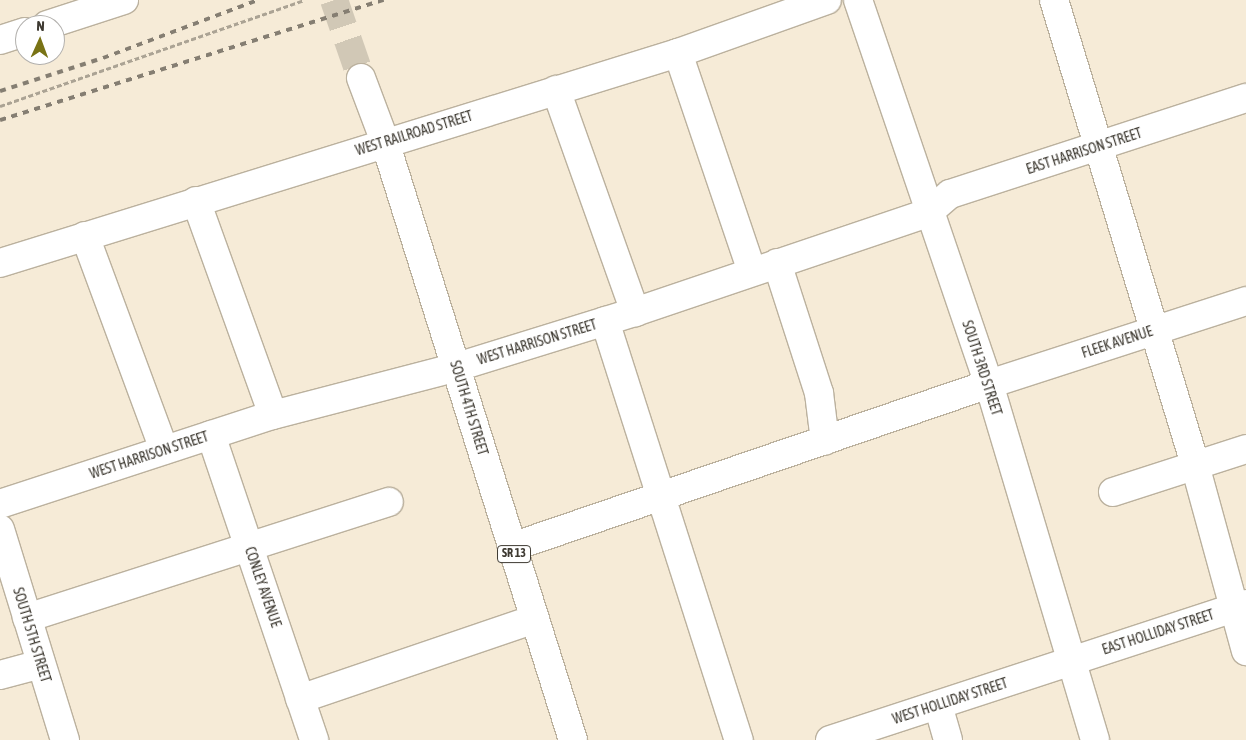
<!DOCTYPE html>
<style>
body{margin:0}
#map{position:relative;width:1246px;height:740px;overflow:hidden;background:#f6ebd7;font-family:"Asap Condensed",sans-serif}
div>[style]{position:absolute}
.major-tunnel>*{height:28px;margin-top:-14px;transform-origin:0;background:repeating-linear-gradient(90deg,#d1c8b6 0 28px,transparent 0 42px)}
.path>*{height:3px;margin-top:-1.5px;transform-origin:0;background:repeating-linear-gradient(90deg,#aba394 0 5px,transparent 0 7.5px)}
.roads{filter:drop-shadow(1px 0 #bbb19e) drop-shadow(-1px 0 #bbb19e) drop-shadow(0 1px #bbb19e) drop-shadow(0 -1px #bbb19e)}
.minor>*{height:28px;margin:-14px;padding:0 14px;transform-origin:14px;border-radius:14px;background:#fff}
.major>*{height:28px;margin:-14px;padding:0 14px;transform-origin:14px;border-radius:14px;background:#fff}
.rail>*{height:4px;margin-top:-2px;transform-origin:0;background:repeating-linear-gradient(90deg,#857e72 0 6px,transparent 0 12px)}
span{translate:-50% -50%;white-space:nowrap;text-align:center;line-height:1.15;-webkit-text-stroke:5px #fff;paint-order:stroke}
.shield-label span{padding:1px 4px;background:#fff;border:1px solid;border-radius:4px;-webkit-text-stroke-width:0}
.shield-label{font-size:12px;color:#3e3a32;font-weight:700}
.street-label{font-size:14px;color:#3e3a32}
.north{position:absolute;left:15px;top:15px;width:50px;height:50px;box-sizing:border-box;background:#fff;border:1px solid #b2b0ad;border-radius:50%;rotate:2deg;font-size:14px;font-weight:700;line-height:20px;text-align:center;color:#3e3a32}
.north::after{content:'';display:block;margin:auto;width:18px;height:22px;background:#797315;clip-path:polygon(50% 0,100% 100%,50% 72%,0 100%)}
</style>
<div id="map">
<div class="major-tunnel">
<div style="left:334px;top:0;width:83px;rotate:70.9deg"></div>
</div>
<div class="path">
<div style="left:0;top:106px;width:322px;rotate:-19.2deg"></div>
</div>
<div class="roads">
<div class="minor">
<div style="left:858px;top:0;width:406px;rotate:71.2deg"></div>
<div style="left:989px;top:384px;width:371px;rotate:73.4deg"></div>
<div style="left:1054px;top:0;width:486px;rotate:73.1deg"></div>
<div style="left:1195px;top:465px;width:193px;rotate:74.7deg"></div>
<div style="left:47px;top:25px;width:81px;rotate:-18deg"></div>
<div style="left:0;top:40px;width:26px;rotate:-18deg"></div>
<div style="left:678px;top:53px;width:230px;rotate:71.3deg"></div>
<div style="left:556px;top:90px;width:236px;rotate:70.4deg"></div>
<div style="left:196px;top:201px;width:227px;rotate:70.2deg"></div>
<div style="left:85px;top:236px;width:228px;rotate:69.7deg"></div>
<div style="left:0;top:263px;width:710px;rotate:-17.21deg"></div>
<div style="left:678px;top:53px;width:158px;rotate:-19.6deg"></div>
<div style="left:777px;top:263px;width:137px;rotate:72.1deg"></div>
<div style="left:819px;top:393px;width:48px;rotate:82.9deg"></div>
<div style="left:605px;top:321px;width:440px;rotate:72.3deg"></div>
<div style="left:211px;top:435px;width:322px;rotate:71.3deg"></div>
<div style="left:1113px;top:492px;width:140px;rotate:-17.9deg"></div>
<div style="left:0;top:504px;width:287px;rotate:-18.1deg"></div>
<div style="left:273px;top:415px;width:190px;rotate:-14.6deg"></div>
<div style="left:457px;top:367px;width:186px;rotate:-17.2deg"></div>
<div style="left:635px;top:312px;width:309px;rotate:-18.7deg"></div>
<div style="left:928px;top:213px;width:29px;rotate:-41deg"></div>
<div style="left:950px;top:194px;width:311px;rotate:-18deg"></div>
<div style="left:0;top:529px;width:221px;rotate:72.9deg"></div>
<div style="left:512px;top:547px;width:504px;rotate:-18.87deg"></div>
<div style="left:989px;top:384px;width:270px;rotate:-17.9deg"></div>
<div style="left:27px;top:618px;width:380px;rotate:-17.8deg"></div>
<div style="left:0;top:675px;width:42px;rotate:-15deg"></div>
<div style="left:300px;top:699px;width:248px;rotate:-18.8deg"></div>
<div style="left:938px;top:705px;width:36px;rotate:74deg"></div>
<div style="left:830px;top:740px;width:438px;rotate:-18.1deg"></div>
</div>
<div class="major">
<div style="left:361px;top:78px;width:68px;rotate:69.4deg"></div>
<div style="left:385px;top:142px;width:627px;rotate:72.55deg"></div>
</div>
</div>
<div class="rail">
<div style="left:0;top:91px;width:108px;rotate:-17.8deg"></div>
<div style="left:103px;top:58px;width:165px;rotate:-20.5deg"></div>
<div style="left:0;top:120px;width:402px;rotate:-17.4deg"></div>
</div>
<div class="shield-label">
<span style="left:514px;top:554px">SR 13</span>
</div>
<div class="street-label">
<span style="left:414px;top:133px;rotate:-17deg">WEST RAILROAD STREET</span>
<span style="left:1084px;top:151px;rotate:-18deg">EAST HARRISON STREET</span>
<span style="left:537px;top:342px;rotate:-17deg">WEST HARRISON STREET</span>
<span style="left:1117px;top:342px;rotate:-18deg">FLEEK AVENUE</span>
<span style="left:982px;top:368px;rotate:72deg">SOUTH 3RD STREET</span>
<span style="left:469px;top:408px;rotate:73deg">SOUTH 4TH STREET</span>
<span style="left:149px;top:455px;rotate:-18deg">WEST HARRISON STREET</span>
<span style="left:263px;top:587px;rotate:71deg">CONLEY AVENUE</span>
<span style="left:1158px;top:632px;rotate:-18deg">EAST HOLLIDAY STREET</span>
<span style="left:32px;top:635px;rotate:73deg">SOUTH 5TH STREET</span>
<span style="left:950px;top:701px;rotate:-18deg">WEST HOLLIDAY STREET</span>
</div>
<div class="north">N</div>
</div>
